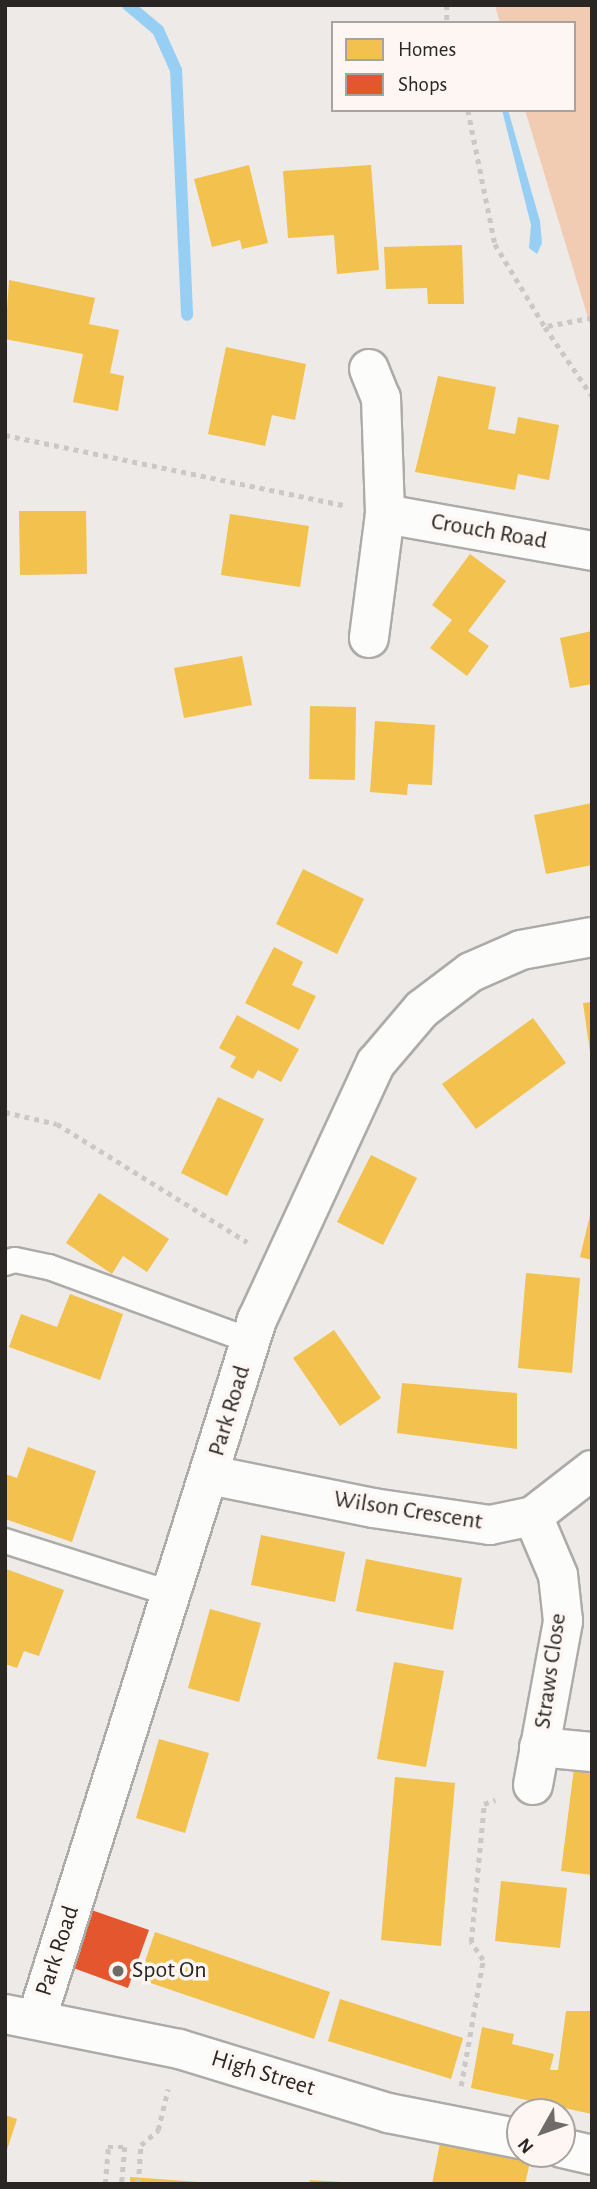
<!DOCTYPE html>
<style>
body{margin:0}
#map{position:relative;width:597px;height:2189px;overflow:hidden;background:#edeae7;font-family:"Alegreya Sans",sans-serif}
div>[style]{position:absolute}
.green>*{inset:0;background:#f1ccb2}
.water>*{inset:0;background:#97cff4}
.homes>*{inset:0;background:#f2c14e}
.shops>*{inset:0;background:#e4572e}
.stream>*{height:12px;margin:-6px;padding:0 6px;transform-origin:6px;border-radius:6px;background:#97cff4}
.path>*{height:4.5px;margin-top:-2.25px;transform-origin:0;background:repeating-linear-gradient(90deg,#cac9c8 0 5px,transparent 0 10px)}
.roads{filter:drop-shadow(2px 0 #adaba8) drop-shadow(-2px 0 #adaba8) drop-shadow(0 2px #adaba8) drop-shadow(0 -2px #adaba8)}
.service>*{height:24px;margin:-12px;padding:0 12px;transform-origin:12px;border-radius:12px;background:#fcfcfb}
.minor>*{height:38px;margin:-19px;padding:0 19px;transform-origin:19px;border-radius:19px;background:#fcfcfb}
.secondary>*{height:38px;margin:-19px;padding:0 19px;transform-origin:19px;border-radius:19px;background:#fcfcfb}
.dots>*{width:19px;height:19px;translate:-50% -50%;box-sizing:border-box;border:4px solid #fdf6f2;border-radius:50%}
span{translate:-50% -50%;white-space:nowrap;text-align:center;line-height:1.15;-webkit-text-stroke:7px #fdf6f2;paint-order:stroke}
.street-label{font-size:24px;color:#292624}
.poi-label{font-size:24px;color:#292624}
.left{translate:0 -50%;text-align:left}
.frame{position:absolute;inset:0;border:7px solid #292624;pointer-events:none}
.legend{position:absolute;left:331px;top:21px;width:245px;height:91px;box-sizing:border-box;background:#fdf6f2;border:2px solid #a8a3a0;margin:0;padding:9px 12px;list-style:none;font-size:21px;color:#292624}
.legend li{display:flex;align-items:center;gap:14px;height:35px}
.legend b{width:35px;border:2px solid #a8a3a0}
.north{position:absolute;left:506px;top:2098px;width:70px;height:70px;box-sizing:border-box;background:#fdf6f2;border:2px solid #a8a3a0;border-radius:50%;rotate:230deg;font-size:19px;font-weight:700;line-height:28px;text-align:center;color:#292624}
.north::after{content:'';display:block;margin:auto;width:24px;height:32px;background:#6e6b68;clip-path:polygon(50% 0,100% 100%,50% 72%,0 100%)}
</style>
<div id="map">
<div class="green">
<div style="clip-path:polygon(495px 5px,592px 5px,592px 331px,525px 110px,574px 110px,574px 23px,500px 23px)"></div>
</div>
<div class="water">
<div style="clip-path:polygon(502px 110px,508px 110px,540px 221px,542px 243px,537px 254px,529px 248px,531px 225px)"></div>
</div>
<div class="homes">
<div style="clip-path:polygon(249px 165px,268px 243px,242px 249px,240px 240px,212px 247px,194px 179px)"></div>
<div style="clip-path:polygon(371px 165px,379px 270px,337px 274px,334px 235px,288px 238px,283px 171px)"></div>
<div style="clip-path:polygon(462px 245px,464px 304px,428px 304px,427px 288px,386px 289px,384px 247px)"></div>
<div style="clip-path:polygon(9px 280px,95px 298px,89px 324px,119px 330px,110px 373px,124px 376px,118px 411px,73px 402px,83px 354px,5px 339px)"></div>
<div style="clip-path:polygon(226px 347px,306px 364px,295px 420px,272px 415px,265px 446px,208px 434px)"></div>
<div style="clip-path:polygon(438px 376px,496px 387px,488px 429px,515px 434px,518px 417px,559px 425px,549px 480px,518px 474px,515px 490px,415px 472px)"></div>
<div style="clip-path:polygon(19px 511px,86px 511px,87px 574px,20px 575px)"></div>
<div style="clip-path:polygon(230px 514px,309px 526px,300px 587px,221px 575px)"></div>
<div style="clip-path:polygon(470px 554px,506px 581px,468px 631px,489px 646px,467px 676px,430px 648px,452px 620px,432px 605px)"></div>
<div style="clip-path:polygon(592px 631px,592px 684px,570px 688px,560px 638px)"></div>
<div style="clip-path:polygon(242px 656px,252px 705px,184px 718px,174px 668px)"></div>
<div style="clip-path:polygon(310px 706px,356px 707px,355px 780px,309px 779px)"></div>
<div style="clip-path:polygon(375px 721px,435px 725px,432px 785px,408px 784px,407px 795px,370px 792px)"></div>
<div style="clip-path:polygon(592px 803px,592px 865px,546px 874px,534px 815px)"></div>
<div style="clip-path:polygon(303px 869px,364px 899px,337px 954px,276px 924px)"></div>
<div style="clip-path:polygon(274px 947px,303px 962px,292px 985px,316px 996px,299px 1030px,245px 1003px)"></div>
<div style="clip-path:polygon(592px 1002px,592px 1052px,590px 1052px,583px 1003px)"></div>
<div style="clip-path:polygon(237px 1015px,299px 1049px,281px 1082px,258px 1070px,253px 1079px,230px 1067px,236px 1057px,219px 1048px)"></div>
<div style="clip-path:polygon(533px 1018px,566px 1063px,476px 1129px,442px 1084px)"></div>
<div style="clip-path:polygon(218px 1097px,264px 1119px,227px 1196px,181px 1173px)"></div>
<div style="clip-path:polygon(371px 1155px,417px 1178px,383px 1245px,337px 1222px)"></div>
<div style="clip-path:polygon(99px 1193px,169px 1239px,147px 1272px,123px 1256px,112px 1274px,66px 1243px)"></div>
<div style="clip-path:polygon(591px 1211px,592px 1211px,592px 1260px,580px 1257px)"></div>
<div style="clip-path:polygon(526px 1273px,580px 1278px,572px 1373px,518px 1368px)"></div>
<div style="clip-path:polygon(70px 1294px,123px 1314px,100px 1380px,9px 1347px,21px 1314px,57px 1327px)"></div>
<div style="clip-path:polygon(334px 1330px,381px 1398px,340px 1426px,293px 1358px)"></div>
<div style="clip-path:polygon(402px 1383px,517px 1393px,517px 1449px,397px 1433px)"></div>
<div style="clip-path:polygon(28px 1447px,96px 1471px,72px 1542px,5px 1519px,5px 1474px,17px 1478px)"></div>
<div style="clip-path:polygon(261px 1535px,345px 1552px,335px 1602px,251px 1585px)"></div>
<div style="clip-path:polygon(366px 1559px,462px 1578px,453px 1630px,356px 1611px)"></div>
<div style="clip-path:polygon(6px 1569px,64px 1590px,39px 1656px,24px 1651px,17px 1668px,5px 1664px)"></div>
<div style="clip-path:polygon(210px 1609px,261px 1623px,239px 1702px,188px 1688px)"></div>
<div style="clip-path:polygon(394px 1662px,444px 1671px,426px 1767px,377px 1759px)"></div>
<div style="clip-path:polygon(159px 1739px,209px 1753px,185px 1833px,136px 1818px)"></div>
<div style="clip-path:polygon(574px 1768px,592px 1770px,592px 1875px,561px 1871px)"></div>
<div style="clip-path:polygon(395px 1777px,455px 1783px,441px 1946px,381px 1940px)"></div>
<div style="clip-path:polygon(501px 1881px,567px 1888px,560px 1948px,495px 1941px)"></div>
<div style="clip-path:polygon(155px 1932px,330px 1992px,314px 2039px,139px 1979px)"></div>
<div style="clip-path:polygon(340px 1999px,463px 2038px,451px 2079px,328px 2041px)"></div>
<div style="clip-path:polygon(566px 2011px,592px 2011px,592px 2114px,471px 2088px,482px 2027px,514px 2034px,512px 2044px,554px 2054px,550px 2070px,558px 2070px)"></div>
<div style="clip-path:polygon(5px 2115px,17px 2119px,6px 2153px,5px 2153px)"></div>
<div style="clip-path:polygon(440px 2143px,530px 2162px,525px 2184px,432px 2184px)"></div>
<div style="clip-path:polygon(130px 2177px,199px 2182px,199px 2184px,130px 2184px)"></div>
<div style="clip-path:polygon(310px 2180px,342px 2182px,342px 2184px,309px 2184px)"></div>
</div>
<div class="shops">
<div style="clip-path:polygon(77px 1905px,149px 1930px,128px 1988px,57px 1962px)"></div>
</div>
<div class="stream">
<div style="left:128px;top:5px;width:39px;rotate:40deg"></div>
<div style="left:158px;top:30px;width:44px;rotate:65.8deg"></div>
<div style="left:176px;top:70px;width:245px;rotate:87.4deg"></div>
</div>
<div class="path">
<div style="left:447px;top:5px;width:18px;rotate:90deg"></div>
<div style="left:468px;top:110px;width:137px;rotate:78.6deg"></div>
<div style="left:495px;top:244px;width:97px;rotate:58.9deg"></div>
<div style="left:592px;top:318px;width:48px;rotate:169.2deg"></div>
<div style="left:545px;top:327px;width:83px;rotate:55.7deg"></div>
<div style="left:5px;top:435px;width:345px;rotate:11.7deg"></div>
<div style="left:5px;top:1112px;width:53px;rotate:13deg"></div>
<div style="left:57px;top:1124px;width:224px;rotate:31.8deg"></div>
<div style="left:461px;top:2086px;width:128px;rotate:-80.1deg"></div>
<div style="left:483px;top:1960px;width:22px;rotate:-124deg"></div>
<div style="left:471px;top:1942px;width:139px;rotate:-84.6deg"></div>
<div style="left:484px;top:1804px;width:12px;rotate:-20deg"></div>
<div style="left:105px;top:2184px;width:37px;rotate:-85deg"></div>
<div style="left:108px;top:2147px;width:17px"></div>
<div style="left:125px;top:2147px;width:37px;rotate:95deg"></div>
<div style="left:138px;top:2184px;width:39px;rotate:-86deg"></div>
<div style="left:141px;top:2145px;width:23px;rotate:-41deg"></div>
<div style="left:158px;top:2130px;width:42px;rotate:-76.3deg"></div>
</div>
<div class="roads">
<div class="service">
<div style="left:5px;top:1263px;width:10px;rotate:-17deg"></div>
<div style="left:15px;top:1260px;width:35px;rotate:12deg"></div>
<div style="left:49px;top:1267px;width:215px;rotate:20.1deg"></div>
<div style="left:5px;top:1541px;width:175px;rotate:17.6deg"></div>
</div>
<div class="minor">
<div style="left:369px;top:369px;width:31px;rotate:68deg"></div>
<div style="left:381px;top:398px;width:116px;rotate:88deg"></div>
<div style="left:385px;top:514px;width:125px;rotate:97.4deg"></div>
<div style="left:385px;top:514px;width:210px;rotate:10.1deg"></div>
<div style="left:210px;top:1475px;width:166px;rotate:11.4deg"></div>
<div style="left:373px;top:1508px;width:118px;rotate:8.3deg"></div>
<div style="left:490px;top:1525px;width:44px;rotate:-11.8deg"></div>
<div style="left:533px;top:1516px;width:75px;rotate:-37.9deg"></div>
<div style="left:539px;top:1747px;width:53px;rotate:5.4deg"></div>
<div style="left:533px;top:1785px;width:167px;rotate:-79.6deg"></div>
<div style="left:563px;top:1621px;width:46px;rotate:-96.2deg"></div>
<div style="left:558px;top:1575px;width:64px;rotate:-113deg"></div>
<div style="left:37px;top:2018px;width:732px;rotate:-72.51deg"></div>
<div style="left:257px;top:1320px;width:283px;rotate:-65.2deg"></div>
<div style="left:376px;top:1063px;width:71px;rotate:-49.6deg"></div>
<div style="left:422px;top:1009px;width:61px;rotate:-37.1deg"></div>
<div style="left:471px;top:972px;width:55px;rotate:-23.7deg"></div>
<div style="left:521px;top:950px;width:72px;rotate:-10.4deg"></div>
</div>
<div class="secondary">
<div style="left:5px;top:2014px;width:177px;rotate:11.4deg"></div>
<div style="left:179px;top:2049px;width:219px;rotate:17deg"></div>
<div style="left:388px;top:2113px;width:135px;rotate:11.1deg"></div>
<div style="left:562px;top:2148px;width:31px;rotate:13deg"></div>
</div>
</div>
<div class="dots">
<div style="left:118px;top:1971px;background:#6e6b68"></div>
</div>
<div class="street-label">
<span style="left:489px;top:532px;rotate:10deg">Crouch Road</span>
<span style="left:230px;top:1411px;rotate:-73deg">Park Road</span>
<span style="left:408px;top:1511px;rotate:9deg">Wilson Crescent</span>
<span style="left:551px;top:1671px;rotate:-82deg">Straws Close</span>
<span style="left:58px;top:1951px;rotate:-72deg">Park Road</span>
<span style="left:263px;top:2074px;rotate:17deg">High Street</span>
</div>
<div class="poi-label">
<span class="left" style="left:132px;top:1971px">Spot On</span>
</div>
<div class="frame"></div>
<ul class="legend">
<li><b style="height:19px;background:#f2c14e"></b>Homes</li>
<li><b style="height:19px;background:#e4572e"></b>Shops</li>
</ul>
<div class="north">N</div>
</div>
